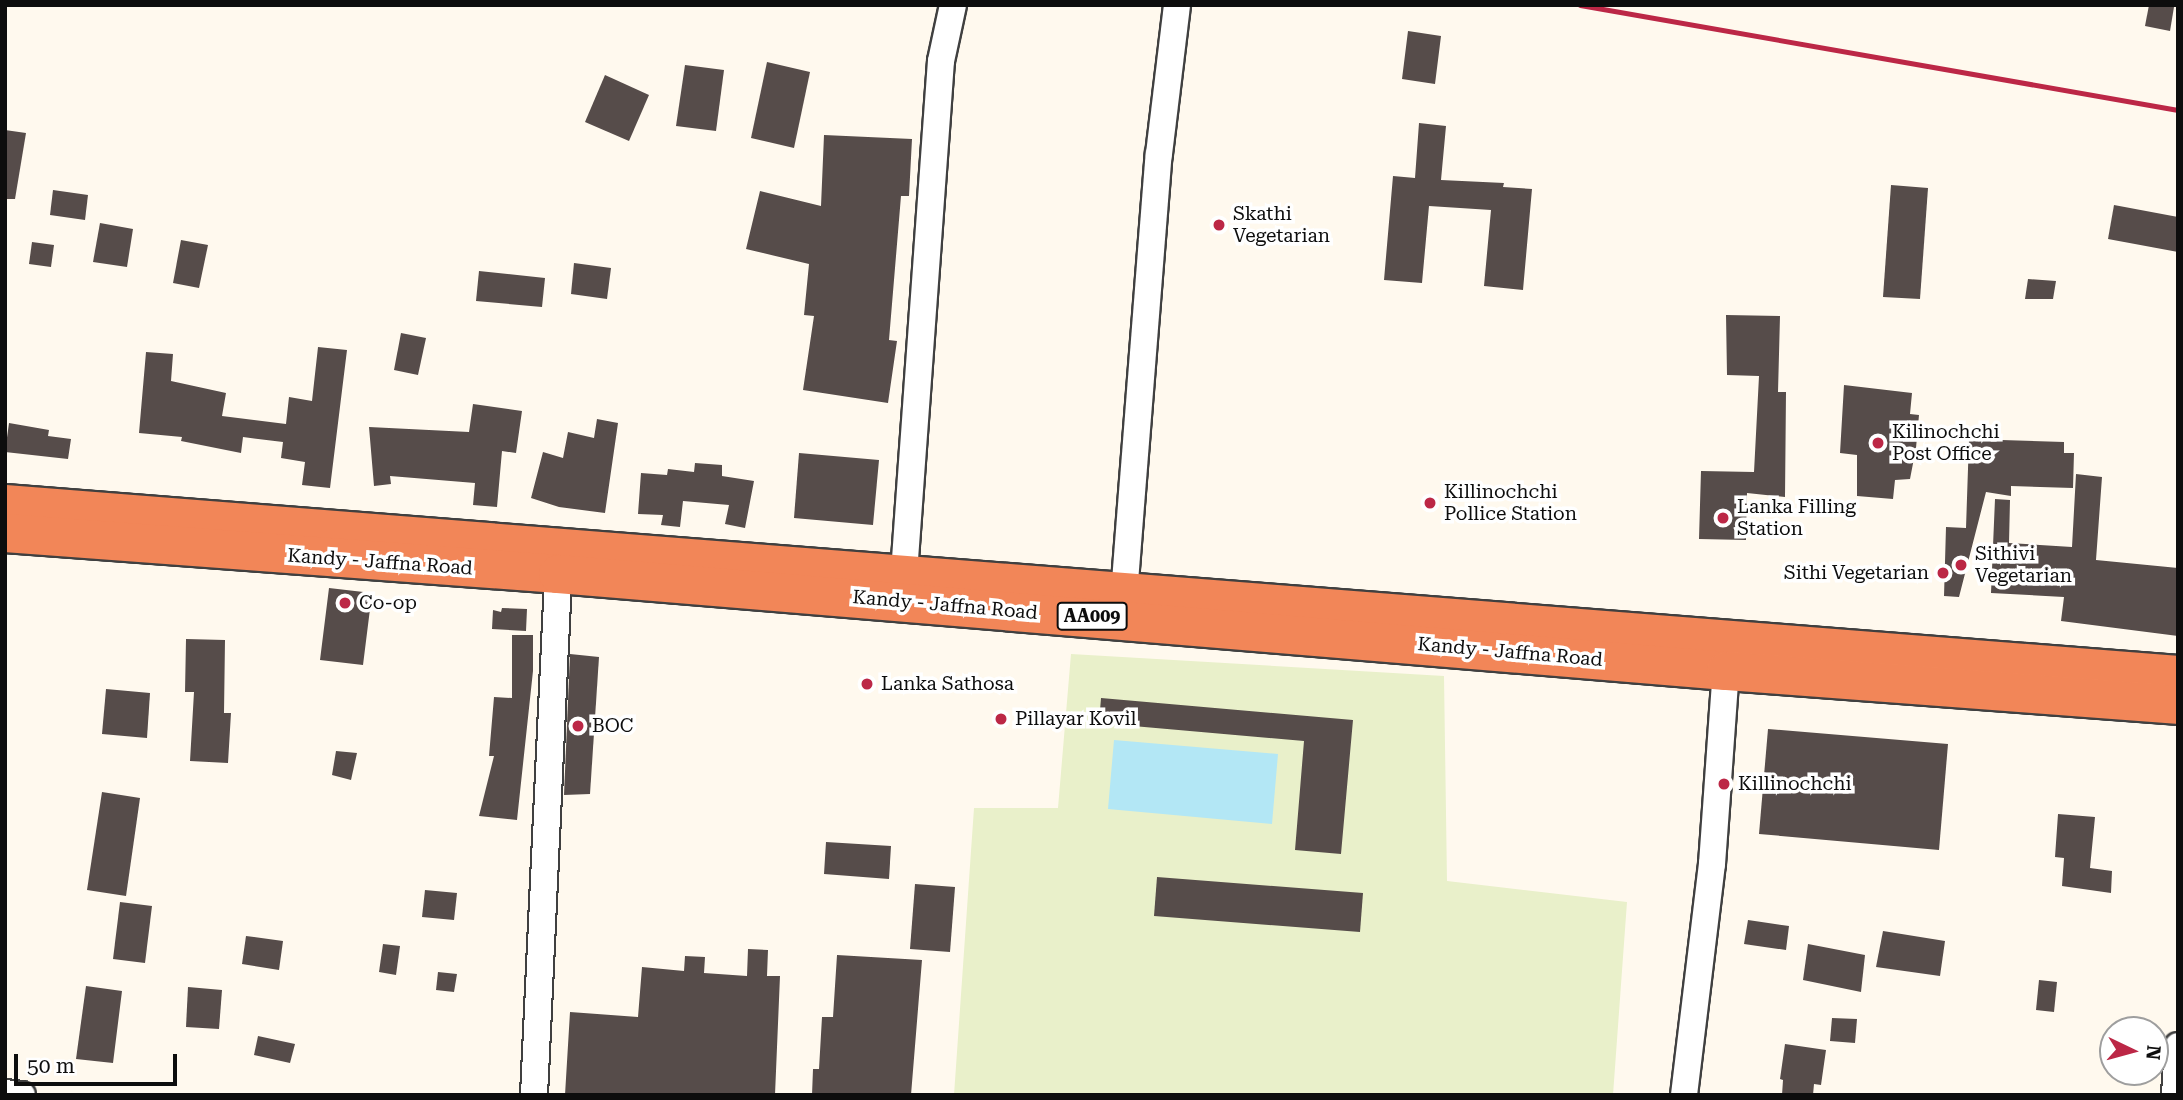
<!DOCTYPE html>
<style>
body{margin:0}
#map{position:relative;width:2183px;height:1100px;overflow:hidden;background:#fff9ee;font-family:"Roboto Serif",serif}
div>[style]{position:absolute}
.pitch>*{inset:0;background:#e9f0ca}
.water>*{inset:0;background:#b3e7f5}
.building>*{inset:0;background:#564c4a}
.roads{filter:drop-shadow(2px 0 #404040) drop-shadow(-2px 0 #404040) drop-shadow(0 2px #404040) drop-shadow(0 -2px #404040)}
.street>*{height:26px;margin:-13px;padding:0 13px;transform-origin:13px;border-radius:13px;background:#fff}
.highway>*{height:38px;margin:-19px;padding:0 19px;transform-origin:19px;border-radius:19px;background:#f28658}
.rail>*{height:5px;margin:-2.5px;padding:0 2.5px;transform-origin:2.5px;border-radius:2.5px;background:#bc2746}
.dots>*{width:19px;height:19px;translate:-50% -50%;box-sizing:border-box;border:4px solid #fff;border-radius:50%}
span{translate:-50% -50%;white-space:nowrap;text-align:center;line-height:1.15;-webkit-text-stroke:7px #fff;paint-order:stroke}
.shield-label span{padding:2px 5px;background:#fff;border:2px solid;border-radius:5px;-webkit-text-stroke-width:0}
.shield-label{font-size:18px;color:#0d0d0d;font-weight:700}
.poi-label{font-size:19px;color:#0d0d0d}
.left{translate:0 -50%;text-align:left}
.right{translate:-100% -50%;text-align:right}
.street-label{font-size:19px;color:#0d0d0d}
.frame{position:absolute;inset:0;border:7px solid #0d0d0d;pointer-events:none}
.north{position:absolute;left:2099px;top:1016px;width:70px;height:70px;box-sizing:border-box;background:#fff;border:2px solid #9e9e9e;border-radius:50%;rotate:95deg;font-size:19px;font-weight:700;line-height:28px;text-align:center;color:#0d0d0d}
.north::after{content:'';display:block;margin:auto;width:24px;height:32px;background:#bc2746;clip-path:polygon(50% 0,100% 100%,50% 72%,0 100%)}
.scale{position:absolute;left:14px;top:1054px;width:163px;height:32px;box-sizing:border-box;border:4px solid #0d0d0d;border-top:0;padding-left:9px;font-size:21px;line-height:24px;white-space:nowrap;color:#0d0d0d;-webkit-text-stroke:5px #fff;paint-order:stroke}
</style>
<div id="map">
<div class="pitch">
<div style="clip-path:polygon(1071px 654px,1444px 676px,1447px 881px,1627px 902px,1613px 1095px,954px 1095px,974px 808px,1058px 808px)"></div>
</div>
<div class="water">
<div style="clip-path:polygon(1114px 740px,1278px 754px,1272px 824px,1108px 809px)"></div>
</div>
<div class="building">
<div style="clip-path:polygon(2149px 5px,2174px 7px,2170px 31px,2145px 26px)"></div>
<div style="clip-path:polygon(1408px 31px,1441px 36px,1435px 84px,1402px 79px)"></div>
<div style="clip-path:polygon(767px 62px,810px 72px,794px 148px,751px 138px)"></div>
<div style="clip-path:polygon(685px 65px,724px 70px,716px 131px,676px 126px)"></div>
<div style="clip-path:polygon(605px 75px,649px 95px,629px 141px,585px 122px)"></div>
<div style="clip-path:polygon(1419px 123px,1446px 126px,1441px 180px,1504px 183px,1503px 187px,1532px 189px,1523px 290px,1484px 286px,1491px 210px,1429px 206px,1422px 283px,1384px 280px,1393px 176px,1415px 178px)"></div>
<div style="clip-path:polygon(5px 130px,26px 133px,15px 199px,5px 199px)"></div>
<div style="clip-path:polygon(824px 135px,912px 139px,909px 196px,901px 196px,889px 340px,897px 341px,888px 403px,803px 390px,814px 316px,804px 315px,809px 264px,746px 249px,760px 191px,821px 206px)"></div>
<div style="clip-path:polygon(1891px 185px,1928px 188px,1920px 299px,1883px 297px)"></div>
<div style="clip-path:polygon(53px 190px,88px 195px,85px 220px,50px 215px)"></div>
<div style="clip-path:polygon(2114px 205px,2178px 217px,2178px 252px,2108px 239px)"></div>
<div style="clip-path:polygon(100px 223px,133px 229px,127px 267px,93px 262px)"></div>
<div style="clip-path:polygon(181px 240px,208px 245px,199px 288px,173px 283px)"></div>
<div style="clip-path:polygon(32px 242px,54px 245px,51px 267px,29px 264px)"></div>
<div style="clip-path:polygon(574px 263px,611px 268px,607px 299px,571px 294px)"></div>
<div style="clip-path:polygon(479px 271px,545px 278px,542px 307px,476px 301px)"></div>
<div style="clip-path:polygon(2028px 279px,2056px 281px,2053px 299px,2025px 299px)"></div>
<div style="clip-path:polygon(1726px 315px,1780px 316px,1778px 392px,1786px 392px,1785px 497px,1747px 493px,1746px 540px,1699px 539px,1701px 471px,1754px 472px,1759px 376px,1727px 375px)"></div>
<div style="clip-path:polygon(401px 333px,426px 338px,418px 375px,394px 370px)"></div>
<div style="clip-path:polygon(318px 347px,347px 350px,330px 488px,302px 485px,305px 462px,281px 458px,283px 442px,243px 437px,241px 453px,181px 441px,182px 437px,139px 433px,146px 352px,173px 354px,171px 381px,226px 393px,222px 416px,286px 424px,289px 397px,312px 401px)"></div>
<div style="clip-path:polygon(1844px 385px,1912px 393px,1910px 414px,1919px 415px,1916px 448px,1910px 479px,1895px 480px,1893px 499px,1857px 496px,1857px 455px,1840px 453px)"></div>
<div style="clip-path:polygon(473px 404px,522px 411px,516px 453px,502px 451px,497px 507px,473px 505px,475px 483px,390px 476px,391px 484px,374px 486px,369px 427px,469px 432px)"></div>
<div style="clip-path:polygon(597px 419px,618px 423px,605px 513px,559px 507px,531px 498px,543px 452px,563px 458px,568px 432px,594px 438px)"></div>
<div style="clip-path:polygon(9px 423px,49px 430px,48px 436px,71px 439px,68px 459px,5px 452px)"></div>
<div style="clip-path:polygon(1969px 439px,2064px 442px,2064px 453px,2074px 453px,2073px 488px,2011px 486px,2011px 496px,1986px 492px,1959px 597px,1944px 596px,1946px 527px,1966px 528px)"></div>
<div style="clip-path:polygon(799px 453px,879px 460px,873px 525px,794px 518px)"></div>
<div style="clip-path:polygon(695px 463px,722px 465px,722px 476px,754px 481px,745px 528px,725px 524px,729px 505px,683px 501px,680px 527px,661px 525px,663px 515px,638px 514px,641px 473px,667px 475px,668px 469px,694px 472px)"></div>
<div style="clip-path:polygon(2076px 474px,2102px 477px,2096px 560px,2178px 568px,2178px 636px,2061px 621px,2064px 597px,1991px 593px,1995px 499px,2010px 500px,2009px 543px,2072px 547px)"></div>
<div style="clip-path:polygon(329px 588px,372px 593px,363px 665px,320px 660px)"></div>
<div style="clip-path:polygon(502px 608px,527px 609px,526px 631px,492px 629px,493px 610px,501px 612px)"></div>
<div style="clip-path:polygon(512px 635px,533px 635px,533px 671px,517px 820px,479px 816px,494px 756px,489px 756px,494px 697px,512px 698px)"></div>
<div style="clip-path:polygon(186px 639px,225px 640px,224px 713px,231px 713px,228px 763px,190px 761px,194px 692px,185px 692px)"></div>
<div style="clip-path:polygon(570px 654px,599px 657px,590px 794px,564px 795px)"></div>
<div style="clip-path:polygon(106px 689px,150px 693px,147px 738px,102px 734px)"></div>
<div style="clip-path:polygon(1101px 698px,1353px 720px,1341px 854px,1295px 850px,1304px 741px,1099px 723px)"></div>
<div style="clip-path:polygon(1768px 729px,1948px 744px,1939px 850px,1759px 834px)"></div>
<div style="clip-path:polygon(336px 751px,357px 753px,351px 780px,332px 775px)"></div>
<div style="clip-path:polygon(102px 792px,140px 798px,126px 896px,87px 890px)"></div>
<div style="clip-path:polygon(2058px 814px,2095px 817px,2090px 868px,2112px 871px,2111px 893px,2062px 886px,2064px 858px,2055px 857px)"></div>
<div style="clip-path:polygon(826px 842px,891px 846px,889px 879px,824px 874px)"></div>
<div style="clip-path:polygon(1157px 877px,1363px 893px,1360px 932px,1154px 916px)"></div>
<div style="clip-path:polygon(915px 884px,955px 887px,950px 952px,910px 949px)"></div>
<div style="clip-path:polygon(425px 890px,457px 893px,454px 920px,422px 917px)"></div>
<div style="clip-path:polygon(120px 902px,152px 906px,145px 963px,113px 959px)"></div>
<div style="clip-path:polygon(1748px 920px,1789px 926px,1786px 950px,1744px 944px)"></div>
<div style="clip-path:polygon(1883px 931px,1945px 941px,1940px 976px,1876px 967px)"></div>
<div style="clip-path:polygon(246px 936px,283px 941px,279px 970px,242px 964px)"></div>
<div style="clip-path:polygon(383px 944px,400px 946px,396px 975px,379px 972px)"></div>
<div style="clip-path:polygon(1808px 944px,1865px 955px,1861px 992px,1803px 980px)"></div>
<div style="clip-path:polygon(748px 949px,768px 950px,767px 976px,780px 976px,775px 1095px,565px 1095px,570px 1012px,638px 1017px,642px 967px,684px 971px,685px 956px,705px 957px,704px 973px,747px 976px)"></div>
<div style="clip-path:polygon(837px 955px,922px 960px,911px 1095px,812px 1095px,813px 1069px,819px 1069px,822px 1017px,833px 1017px)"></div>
<div style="clip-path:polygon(438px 972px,457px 974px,454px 992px,436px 990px)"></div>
<div style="clip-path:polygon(2039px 980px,2057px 982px,2054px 1012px,2036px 1010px)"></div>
<div style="clip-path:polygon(86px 986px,122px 991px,113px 1063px,76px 1059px)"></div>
<div style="clip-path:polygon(188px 987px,222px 990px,219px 1029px,186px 1027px)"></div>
<div style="clip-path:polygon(1832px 1018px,1857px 1019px,1855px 1043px,1830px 1041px)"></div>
<div style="clip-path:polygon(258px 1036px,295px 1044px,290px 1063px,254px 1055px)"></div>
<div style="clip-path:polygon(1785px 1044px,1826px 1050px,1821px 1085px,1814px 1084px,1813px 1095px,1782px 1095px,1783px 1080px,1780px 1079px)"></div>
</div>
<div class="roads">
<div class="street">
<div style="left:904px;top:573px;width:513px;rotate:-85.87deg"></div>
<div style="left:941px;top:61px;width:57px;rotate:-77.9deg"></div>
<div style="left:1123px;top:607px;width:454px;rotate:-85.5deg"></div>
<div style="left:1159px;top:154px;width:150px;rotate:-83.1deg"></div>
<div style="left:5px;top:1093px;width:17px;rotate:7deg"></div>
<div style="left:534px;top:1095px;width:538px;rotate:-87.33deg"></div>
<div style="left:1684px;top:1095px;width:233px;rotate:-83.1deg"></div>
<div style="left:1712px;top:864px;width:194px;rotate:-85.9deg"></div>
<div style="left:2175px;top:1095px;width:49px;rotate:-86.5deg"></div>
</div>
<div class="highway">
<div style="left:5px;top:504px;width:2180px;rotate:4.5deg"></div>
<div style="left:5px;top:533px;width:555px;rotate:4.24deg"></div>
<div style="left:558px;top:574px;width:1172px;rotate:4.75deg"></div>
<div style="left:1726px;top:671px;width:453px;rotate:4.3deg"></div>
</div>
</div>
<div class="rail">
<div style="left:1580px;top:5px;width:607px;rotate:9.96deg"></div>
</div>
<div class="dots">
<div style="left:1219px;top:225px;background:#bc2746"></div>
<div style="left:1878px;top:443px;background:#bc2746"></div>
<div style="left:1430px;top:503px;background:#bc2746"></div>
<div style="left:1723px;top:518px;background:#bc2746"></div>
<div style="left:1961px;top:565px;background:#bc2746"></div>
<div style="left:1943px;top:573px;background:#bc2746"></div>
<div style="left:345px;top:603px;background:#bc2746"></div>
<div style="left:867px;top:684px;background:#bc2746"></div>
<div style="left:1001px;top:719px;background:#bc2746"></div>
<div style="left:578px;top:726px;background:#bc2746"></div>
<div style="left:1724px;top:784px;background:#bc2746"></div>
</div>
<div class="shield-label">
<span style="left:1092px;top:616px">AA009</span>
</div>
<div class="poi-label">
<span class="left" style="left:1233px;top:225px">Skathi<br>Vegetarian</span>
<span class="left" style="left:1892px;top:443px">Kilinochchi<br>Post Office</span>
<span class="left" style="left:1444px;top:503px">Killinochchi<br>Pollice Station</span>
<span class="left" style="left:1737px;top:518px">Lanka Filling<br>Station</span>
<span class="left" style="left:1975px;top:565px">Sithivi<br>Vegetarian</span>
<span class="right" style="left:1929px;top:573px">Sithi Vegetarian</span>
<span class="left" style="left:359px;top:603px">Co-op</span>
<span class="left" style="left:881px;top:684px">Lanka Sathosa</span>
<span class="left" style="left:1015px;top:719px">Pillayar Kovil</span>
<span class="left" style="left:592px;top:726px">BOC</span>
<span class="left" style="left:1738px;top:784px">Killinochchi</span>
</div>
<div class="street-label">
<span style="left:380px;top:562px;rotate:4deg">Kandy - Jaffna Road</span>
<span style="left:945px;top:605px;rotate:5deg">Kandy - Jaffna Road</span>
<span style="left:1510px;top:652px;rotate:5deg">Kandy - Jaffna Road</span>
</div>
<div class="frame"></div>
<div class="north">N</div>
<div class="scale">50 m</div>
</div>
